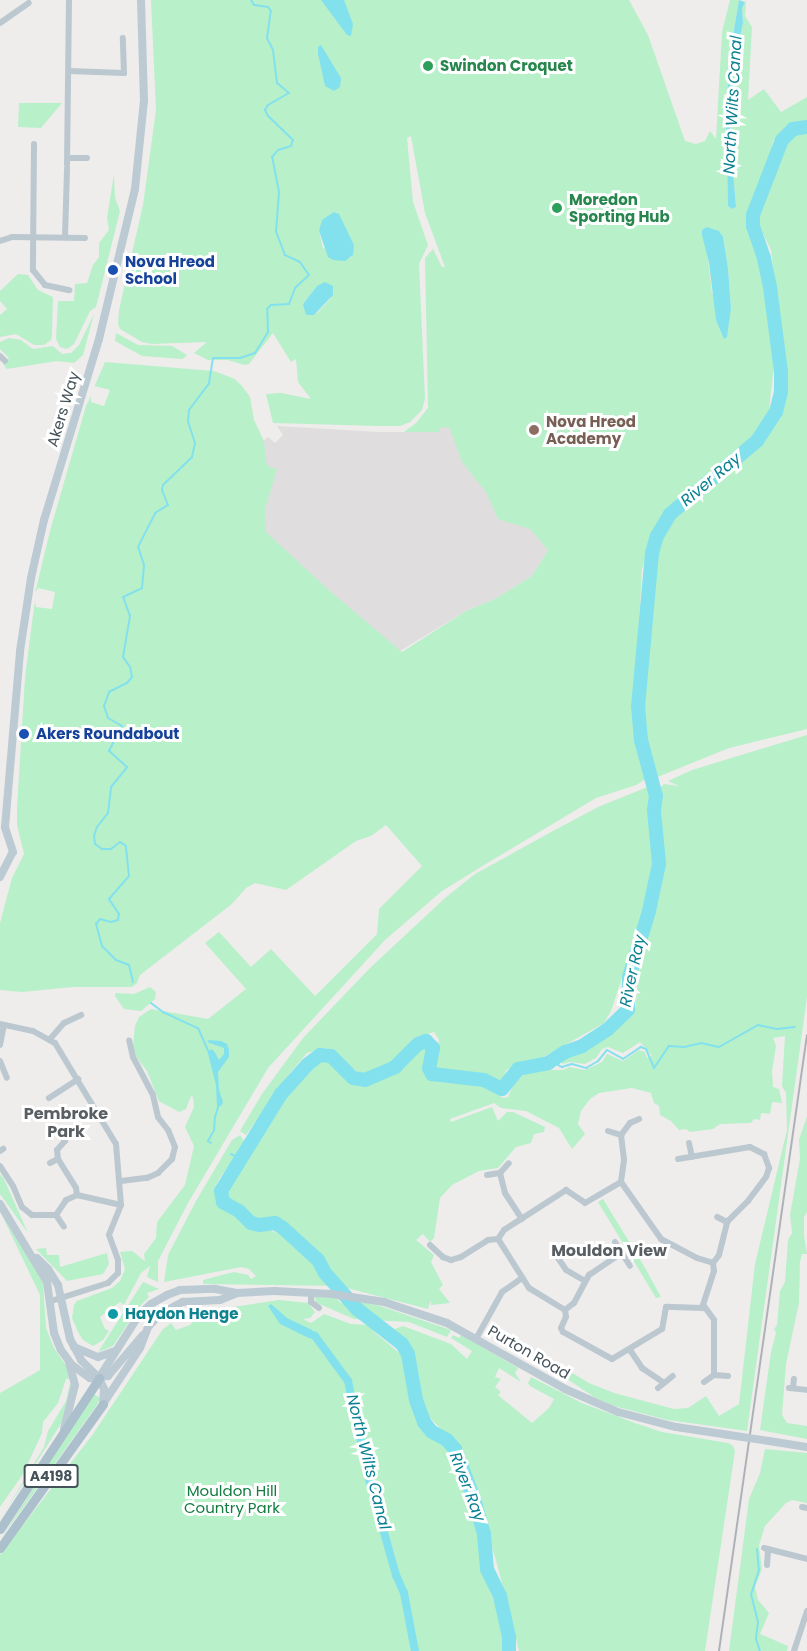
<!DOCTYPE html>
<style>
body{margin:0}
#map{position:relative;width:807px;height:1651px;overflow:hidden;background:#efecec;font-family:Poppins,sans-serif}
div>[style]{position:absolute}
.education>*{inset:0;background:#e0ddde}
.green>*{inset:0;background:#b8f0c9}
.water>*{inset:0;background:#83e1ee}
.stream>*{height:2px;margin:-1px;padding:0 1px;transform-origin:1px;border-radius:1px;background:#83e1ee}
.canal>*{height:8px;margin:-4px;padding:0 4px;transform-origin:4px;border-radius:4px;background:#83e1ee}
.river>*{height:14px;margin:-7px;padding:0 7px;transform-origin:7px;border-radius:7px;background:#83e1ee}
.minor>*{height:6px;margin:-3px;padding:0 3px;transform-origin:3px;border-radius:3px;background:#bcc8d0}
.secondary>*{height:8px;margin:-4px;padding:0 4px;transform-origin:4px;border-radius:4px;background:#bccad4}
.primary>*{height:9px;margin:-4.5px;padding:0 4.5px;transform-origin:4.5px;border-radius:4.5px;background:#abbfcd}
.rail>*{height:2px;margin:-1px;padding:0 1px;transform-origin:1px;border-radius:1px;background:#aeb2b7}
.secondary-bridge>*{height:8px;margin:-4px;padding:0 4px;transform-origin:4px;border-radius:4px;background:#bccad4}
.dots>*{width:16px;height:16px;translate:-50% -50%;box-sizing:border-box;border:3px solid #fff;border-radius:50%}
span{translate:-50% -50%;white-space:nowrap;text-align:center;line-height:1.15;-webkit-text-stroke:6px #fff;paint-order:stroke}
.shield-label span{padding:2px 4px;background:#fff;border:2px solid;border-radius:4px;-webkit-text-stroke-width:0}
.shield-label{font-size:14px;color:#44525a;font-weight:700}
.leisure-label{font-size:15px;color:#27864d;font-weight:700}
.left{translate:0 -50%;text-align:left}
.transit-label{font-size:15px;color:#164399;font-weight:700}
.street-label{font-size:15px;color:#44525a}
.education-label{font-size:15px;color:#785e54;font-weight:700}
.culture-label{font-size:15px;color:#0d838f;font-weight:700}
.park-label{font-size:15px;color:#137d40}
.water-label{font-size:16px;color:#098193;font-style:italic}
.neighbourhood-label{font-size:16px;color:#595e62;font-weight:700}
</style>
<div id="map">
<div class="education">
<div style="clip-path:polygon(448px 266px,541px 541px,548px 550px,532px 576px,497px 598px,466px 611px,395px 654px,236px 510px,255px 448px,268px 437px,275px 443px,283px 435px,277px 426px,379px 432px,440px 432px,436px 352px,426px 270px)"></div>
</div>
<div class="green">
<div style="clip-path:polygon(evenodd,151px 0,629px 0,648px 35px,685px 141px,696px 144px,705px 141px,710px 131px,716px 139px,722px 32px,730px 0,739px 0,729px 59px,726px 125px,728px 206px,732px 209px,736px 207px,730px 135px,735px 59px,743px 23px,742px 8px,746px 0,745px 16px,752px 27px,748px 100px,764px 89px,781px 112px,807px 97px,807px 120px,782px 130px,773px 141px,765px 177px,751px 203px,752px 222px,763px 255px,774px 364px,769px 410px,762px 425px,743px 446px,689px 491px,659px 523px,650px 540px,642px 569px,634px 713px,651px 776px,636px 785px,596px 798px,489px 862px,442px 891px,385px 940px,268px 1068px,188px 1203px,158px 1261px,158px 1282px,147px 1277px,150px 1266px,141px 1273px,124px 1305px,120px 1302px,100px 1317px,105px 1329px,109px 1331px,103px 1340px,93px 1346px,83px 1340px,78px 1332px,72px 1318px,74px 1305px,77px 1301px,112px 1288px,120px 1281px,125px 1269px,120px 1252px,132px 1251px,145px 1261px,144px 1254px,156px 1238px,157px 1222px,185px 1185px,194px 1146px,185px 1127px,194px 1107px,193px 1097px,191px 1096px,186px 1109px,179px 1112px,159px 1101px,147px 1071px,137px 1058px,133px 1047px,135px 1026px,139px 1017px,151px 1009px,208px 1019px,246px 989px,205px 943px,219px 932px,251px 967px,271px 949px,315px 996px,377px 934px,379px 909px,422px 866px,386px 825px,371px 836px,356px 841px,286px 890px,255px 883px,246px 888px,232px 904px,140px 975px,137px 983px,132px 987px,73px 987px,22px 992px,0 990px,0 923px,12px 878px,24px 854px,17px 825px,17px 808px,25px 678px,32px 622px,35px 601px,36px 607px,52px 609px,55px 592px,38px 588px,35px 593px,50px 531px,86px 406px,91px 396px,91px 402px,104px 406px,110px 390px,95px 386px,93px 390px,105px 362px,214px 371px,235px 379px,242px 386px,250px 397px,254px 420px,264px 441px,266px 462px,269px 467px,277px 469px,265px 509px,266px 532px,331px 592px,402px 652px,466px 611px,497px 598px,532px 576px,548px 550px,530px 529px,498px 519px,486px 492px,462px 462px,449px 427px,440px 428px,440px 432px,404px 432px,416px 423px,428px 408px,425px 258px,433px 249px,442px 267px,445px 267px,425px 213px,411px 136px,407px 138px,413px 202px,428px 245px,419px 264px,425px 399px,422px 410px,410px 422px,400px 426px,378px 426px,273px 423px,266px 394px,281px 393px,311px 399px,298px 382px,296px 359px,291px 362px,273px 333px,249px 364px,244px 365px,228px 360px,208px 360px,194px 353px,207px 342px,152px 344px,142px 342px,120px 329px,118px 324px,119px 310px,143px 205px,156px 110px,151px 0,336px 212px,354px 245px,351px 258px,323px 248px,321px 240px,319px 231px,336px 212px,151px 0,723px 237px,728px 268px,731px 308px,712px 293px,707px 251px,723px 237px,151px 0,317px 286px,331px 298px,317px 313px,310px 315px,303px 304px,317px 286px)"></div>
<div style="clip-path:polygon(19px 103px,62px 103px,41px 128px,18px 127px)"></div>
<div style="clip-path:polygon(807px 131px,807px 729px,729px 748px,655px 778px,644px 736px,642px 706px,645px 648px,657px 553px,668px 525px,773px 428px,785px 398px,771px 250px,756px 219px,758px 206px,772px 182px,783px 145px,789px 137px)"></div>
<div style="clip-path:polygon(114px 174px,115px 198px,120px 211px,96px 307px,90px 311px,74px 344px,67px 349px,60px 347px,56px 339px,58px 301px,74px 301px,75px 284px,87px 283px,93px 265px,99px 257px,99px 243px,109px 230px,107px 218px)"></div>
<div style="clip-path:polygon(18px 274px,28px 275px,38px 290px,53px 297px,52px 335px,51px 340px,44px 345px,34px 345px,16px 334px,0 337px,0 315px,7px 309px,0 301px,0 291px)"></div>
<div style="clip-path:polygon(94px 314px,83px 355px,74px 363px,57px 361px,7px 369px,3px 364px,9px 358px,0 349px,0 342px,9px 338px,21px 340px,33px 349px,53px 346px,62px 354px,71px 353px,79px 345px)"></div>
<div style="clip-path:polygon(116px 333px,138px 345px,172px 346px,187px 355px,183px 359px,142px 356px,115px 341px)"></div>
<div style="clip-path:polygon(807px 735px,807px 997px,747px 1431px,668px 1420px,614px 1406px,594px 1397px,542px 1362px,546px 1357px,589px 1383px,614px 1393px,674px 1409px,688px 1408px,706px 1396px,719px 1416px,739px 1404px,755px 1264px,787px 1130px,786px 1093px,782px 1086px,785px 1036px,773px 1038px,776px 1046px,772px 1071px,773px 1087px,779px 1089px,782px 1103px,772px 1102px,770px 1114px,761px 1113px,760px 1120px,754px 1119px,751px 1123px,720px 1124px,713px 1129px,690px 1132px,686px 1129px,679px 1130px,671px 1121px,660px 1115px,659px 1106px,654px 1103px,651px 1093px,632px 1088px,599px 1093px,590px 1099px,581px 1111px,578px 1124px,585px 1134px,572px 1149px,559px 1128px,526px 1111px,501px 1108px,494px 1103px,450px 1119px,451px 1122px,492px 1107px,498px 1121px,507px 1112px,513px 1112px,545px 1127px,544px 1132px,534px 1134px,531px 1143px,516px 1147px,498px 1168px,479px 1171px,452px 1185px,440px 1198px,434px 1238px,430px 1242px,423px 1234px,416px 1240px,434px 1255px,431px 1262px,443px 1285px,439px 1289px,450px 1303px,431px 1305px,431px 1300px,428px 1309px,339px 1286px,203px 1284px,203px 1280px,234px 1272px,248px 1275px,251px 1279px,256px 1276px,249px 1269px,241px 1267px,164px 1282px,168px 1255px,196px 1201px,232px 1140px,240px 1135px,248px 1147px,244px 1157px,231px 1163px,219px 1179px,214px 1189px,216px 1196px,250px 1228px,269px 1230px,285px 1236px,308px 1252px,312px 1250px,302px 1243px,287px 1223px,255px 1218px,226px 1198px,224px 1194px,293px 1086px,319px 1059px,329px 1062px,346px 1079px,356px 1084px,370px 1083px,390px 1074px,423px 1046px,429px 1050px,424px 1069px,436px 1080px,480px 1085px,504px 1098px,508px 1097px,517px 1076px,529px 1070px,564px 1070px,569px 1067px,585px 1070px,602px 1062px,607px 1054px,623px 1061px,639px 1050px,645px 1052px,647px 1058px,652px 1056px,640px 1042px,623px 1053px,608px 1047px,602px 1049px,596px 1058px,585px 1064px,570px 1062px,563px 1064px,559px 1060px,577px 1052px,617px 1027px,636px 1006px,638px 968px,657px 895px,662px 819px,658px 790px,664px 784px,679px 786px,668px 781px,692px 770px)"></div>
<div style="clip-path:polygon(650px 786px,650px 828px,654px 857px,645px 909px,611px 1011px,604px 1023px,540px 1059px,506px 1070px,503px 1083px,494px 1078px,464px 1072px,436px 1070px,433px 1066px,438px 1056px,439px 1040px,434px 1032px,414px 1038px,393px 1061px,362px 1075px,326px 1048px,307px 1053px,289px 1074px,246px 1135px,240px 1131px,262px 1094px,303px 1038px,370px 968px,445px 898px,475px 874px,553px 831px,598px 807px)"></div>
<div style="clip-path:polygon(150px 987px,156px 992px,155px 999px,141px 1011px,124px 1009px,115px 996px,115px 993px,134px 994px)"></div>
<div style="clip-path:polygon(807px 1116px,807px 1212px,804px 1217px,804px 1235px,807px 1254px,802px 1254px,800px 1262px,799px 1303px,786px 1364px,782px 1415px,787px 1423px,807px 1426px,807px 1439px,760px 1430px,771px 1352px,776px 1333px,774px 1329px,777px 1325px,780px 1291px,785px 1282px,788px 1240px,792px 1233px,790px 1215px,800px 1159px,799px 1140px)"></div>
<div style="clip-path:polygon(0 1174px,4px 1179px,28px 1233px,0 1194px)"></div>
<div style="clip-path:polygon(603px 1199px,644px 1266px,661px 1297px,656px 1298px,598px 1202px)"></div>
<div style="clip-path:polygon(0 1211px,43px 1283px,46px 1328px,54px 1348px,67px 1367px,69px 1379px,66px 1379px,58px 1403px,43px 1422px,42px 1433px,23px 1474px,0 1507px,0 1393px,40px 1370px,40px 1295px)"></div>
<div style="clip-path:polygon(46px 1248px,47px 1255px,59px 1255px,60px 1267px,107px 1253px,109px 1264px,103px 1274px,67px 1281px,36px 1249px)"></div>
<div style="clip-path:polygon(143px 1282px,159px 1289px,147px 1293px,149px 1297px,139px 1307px,113px 1346px,98px 1352px)"></div>
<div style="clip-path:polygon(314px 1297px,336px 1298px,341px 1303px,356px 1305px,363px 1302px,380px 1306px,451px 1330px,447px 1337px,409px 1322px,354px 1319px,317px 1303px)"></div>
<div style="clip-path:polygon(279px 1300px,308px 1303px,315px 1312px,310px 1318px,303px 1319px,311px 1323px,324px 1314px,351px 1324px,371px 1325px,373px 1331px,404px 1357px,413px 1409px,422px 1427px,432px 1438px,445px 1446px,453px 1459px,469px 1498px,479px 1540px,484px 1578px,496px 1605px,506px 1651px,0 1651px,0 1555px,93px 1434px,163px 1329px,171px 1323px,176px 1330px,190px 1325px,201px 1312px)"></div>
<div style="clip-path:polygon(403px 1326px,451px 1344px,467px 1359px,472px 1351px,451px 1338px,453px 1335px,459px 1338px,461px 1335px,518px 1368px,515px 1373px,521px 1382px,499px 1368px,495px 1377px,501px 1379px,495px 1387px,501px 1392px,498px 1395px,532px 1423px,549px 1408px,554px 1399px,530px 1386px,528px 1383px,531px 1377px,582px 1403px,635px 1423px,662px 1432px,728px 1443px,733px 1446px,735px 1451px,705px 1651px,519px 1651px,496px 1560px,470px 1475px,456px 1444px,426px 1414px,416px 1379px,392px 1330px)"></div>
<div style="clip-path:polygon(70px 1384px,72px 1384px,62px 1422px,0 1520px,44px 1447px,48px 1431px,66px 1401px)"></div>
<div style="clip-path:polygon(94px 1394px,100px 1398px,97px 1405px,0 1540px)"></div>
<div style="clip-path:polygon(765px 1449px,807px 1453px,807px 1503px,792px 1500px,786px 1503px,765px 1526px,759px 1545px,762px 1569px,755px 1587px,758px 1600px,769px 1613px,760px 1634px,788px 1646px,787px 1651px,729px 1651px,749px 1499px,760px 1473px)"></div>
</div>
<div class="water">
<div style="clip-path:polygon(321px 0,344px 0,353px 24px,351px 36px,347px 35px)"></div>
<div style="clip-path:polygon(739px 0,745px 2px,742px 8px,743px 23px,735px 59px,730px 135px,736px 207px,732px 209px,728px 206px,726px 125px,729px 59px)"></div>
<div style="clip-path:polygon(321px 45px,341px 78px,340px 87px,334px 91px,325px 86px,318px 54px,318px 47px)"></div>
<div style="clip-path:polygon(334px 212px,339px 214px,354px 245px,353px 255px,345px 261px,333px 260px,328px 257px,319px 231px,322px 220px)"></div>
<div style="clip-path:polygon(707px 227px,719px 231px,723px 237px,728px 268px,731px 308px,727px 337px,724px 339px,716px 320px,709px 263px,702px 235px,702px 230px)"></div>
<div style="clip-path:polygon(325px 282px,333px 286px,333px 295px,314px 315px,306px 315px,303px 304px,317px 286px)"></div>
<div style="clip-path:polygon(209px 1040px,221px 1041px,227px 1044px,229px 1050px,229px 1057px,218px 1072px,219px 1090px,223px 1102px,221px 1106px,217px 1106px,216px 1085px,208px 1053px,211px 1049px,214px 1051px,219px 1060px,224px 1054px,224px 1048px,207px 1042px)"></div>
<div style="clip-path:polygon(271px 1304px,287px 1318px,312px 1330px,309px 1338px,280px 1324px,268px 1306px)"></div>
</div>
<div class="stream">
<div style="left:133px;top:982px;width:17px;rotate:-103deg"></div>
<div style="left:129px;top:965px;width:14px;rotate:-159deg"></div>
<div style="left:116px;top:960px;width:20px;rotate:-135deg"></div>
<div style="left:102px;top:946px;width:23px;rotate:-105deg"></div>
<div style="left:96px;top:924px;width:6px;rotate:-51deg"></div>
<div style="left:100px;top:919px;width:11px;rotate:15deg"></div>
<div style="left:111px;top:922px;width:7px;rotate:-16deg"></div>
<div style="left:118px;top:920px;width:6px;rotate:-81deg"></div>
<div style="left:119px;top:914px;width:18px;rotate:-124deg"></div>
<div style="left:109px;top:899px;width:30px;rotate:-49deg"></div>
<div style="left:129px;top:876px;width:30px;rotate:-96deg"></div>
<div style="left:126px;top:846px;width:7px;rotate:-146deg"></div>
<div style="left:120px;top:842px;width:11px;rotate:142deg"></div>
<div style="left:111px;top:849px;width:9px;rotate:180deg"></div>
<div style="left:102px;top:849px;width:9px;rotate:-144deg"></div>
<div style="left:95px;top:844px;width:8px;rotate:-97deg"></div>
<div style="left:94px;top:836px;width:9px;rotate:-72deg"></div>
<div style="left:97px;top:827px;width:18px;rotate:-52deg"></div>
<div style="left:108px;top:813px;width:26px;rotate:-83deg"></div>
<div style="left:111px;top:787px;width:26px;rotate:-51deg"></div>
<div style="left:127px;top:767px;width:24px;rotate:-138deg"></div>
<div style="left:109px;top:751px;width:28px;rotate:-63deg"></div>
<div style="left:122px;top:726px;width:16px;rotate:-150deg"></div>
<div style="left:108px;top:718px;width:13px;rotate:-108deg"></div>
<div style="left:104px;top:706px;width:15px;rotate:-70deg"></div>
<div style="left:109px;top:692px;width:20px;rotate:-27deg"></div>
<div style="left:127px;top:683px;width:8px;rotate:-50deg"></div>
<div style="left:132px;top:677px;width:10px;rotate:-101deg"></div>
<div style="left:130px;top:667px;width:12px;rotate:-125deg"></div>
<div style="left:123px;top:657px;width:42px;rotate:-80.3deg"></div>
<div style="left:130px;top:616px;width:20px;rotate:-110deg"></div>
<div style="left:123px;top:597px;width:21px;rotate:-25deg"></div>
<div style="left:142px;top:588px;width:23px;rotate:-85deg"></div>
<div style="left:144px;top:565px;width:19px;rotate:-108deg"></div>
<div style="left:138px;top:547px;width:38px;rotate:-63deg"></div>
<div style="left:155px;top:513px;width:15px;rotate:-32deg"></div>
<div style="left:168px;top:505px;width:16px;rotate:-112deg"></div>
<div style="left:162px;top:490px;width:5px;rotate:-79deg"></div>
<div style="left:163px;top:485px;width:40px;rotate:-44deg"></div>
<div style="left:192px;top:457px;width:14px;rotate:-78deg"></div>
<div style="left:195px;top:443px;width:23px;rotate:-108deg"></div>
<div style="left:188px;top:421px;width:11px;rotate:-85deg"></div>
<div style="left:189px;top:410px;width:34px;rotate:-53deg"></div>
<div style="left:209px;top:383px;width:25px;rotate:-81deg"></div>
<div style="left:213px;top:358px;width:27px"></div>
<div style="left:240px;top:358px;width:16px;rotate:-18deg"></div>
<div style="left:255px;top:353px;width:25px;rotate:-58deg"></div>
<div style="left:268px;top:332px;width:23px;rotate:-92deg"></div>
<div style="left:267px;top:309px;width:6px;rotate:-45deg"></div>
<div style="left:271px;top:305px;width:18px;rotate:-3deg"></div>
<div style="left:289px;top:304px;width:17px;rotate:-69deg"></div>
<div style="left:295px;top:288px;width:19px;rotate:-43deg"></div>
<div style="left:309px;top:275px;width:16px;rotate:-125deg"></div>
<div style="left:300px;top:262px;width:17px;rotate:-155deg"></div>
<div style="left:285px;top:255px;width:25px;rotate:-111deg"></div>
<div style="left:276px;top:232px;width:40px;rotate:-85.7deg"></div>
<div style="left:279px;top:192px;width:36px;rotate:-101deg"></div>
<div style="left:272px;top:157px;width:9px;rotate:-49deg"></div>
<div style="left:278px;top:150px;width:14px;rotate:-17deg"></div>
<div style="left:291px;top:146px;width:6px;rotate:-72deg"></div>
<div style="left:293px;top:140px;width:35px;rotate:-136deg"></div>
<div style="left:268px;top:116px;width:7px;rotate:-117deg"></div>
<div style="left:265px;top:110px;width:6px;rotate:-59deg"></div>
<div style="left:268px;top:105px;width:24px;rotate:-30deg"></div>
<div style="left:289px;top:93px;width:16px;rotate:-140deg"></div>
<div style="left:277px;top:83px;width:33px;rotate:-97deg"></div>
<div style="left:273px;top:50px;width:13px;rotate:-117deg"></div>
<div style="left:267px;top:38px;width:27px;rotate:-82deg"></div>
<div style="left:271px;top:11px;width:5px;rotate:-127deg"></div>
<div style="left:268px;top:7px;width:14px;rotate:-172deg"></div>
<div style="left:254px;top:5px;width:6px;rotate:-121deg"></div>
<div style="left:151px;top:1003px;width:15px;rotate:37deg"></div>
<div style="left:163px;top:1012px;width:38px;rotate:25deg"></div>
<div style="left:198px;top:1028px;width:30px;rotate:66deg"></div>
<div style="left:551px;top:1061px;width:13px;rotate:29deg"></div>
<div style="left:562px;top:1067px;width:10px;rotate:-17deg"></div>
<div style="left:572px;top:1064px;width:15px;rotate:16deg"></div>
<div style="left:586px;top:1068px;width:14px;rotate:-30deg"></div>
<div style="left:598px;top:1061px;width:14px;rotate:-51deg"></div>
<div style="left:607px;top:1050px;width:18px;rotate:29deg"></div>
<div style="left:623px;top:1059px;width:22px;rotate:-34deg"></div>
<div style="left:641px;top:1047px;width:5px;rotate:22deg"></div>
<div style="left:646px;top:1049px;width:21px;rotate:67deg"></div>
<div style="left:654px;top:1068px;width:27px;rotate:-56deg"></div>
<div style="left:669px;top:1046px;width:15px;rotate:4deg"></div>
<div style="left:684px;top:1047px;width:17px;rotate:-13deg"></div>
<div style="left:701px;top:1043px;width:18px;rotate:13deg"></div>
<div style="left:719px;top:1047px;width:45px;rotate:-29.4deg"></div>
<div style="left:758px;top:1025px;width:19px;rotate:12deg"></div>
<div style="left:777px;top:1029px;width:18px;rotate:-6deg"></div>
<div style="left:211px;top:1143px;width:4px;rotate:-146deg"></div>
<div style="left:208px;top:1141px;width:13px;rotate:-61deg"></div>
<div style="left:214px;top:1130px;width:13px;rotate:-86deg"></div>
<div style="left:215px;top:1117px;width:14px;rotate:-73deg"></div>
<div style="left:231px;top:1154px;width:9px;rotate:27deg"></div>
<div style="left:757px;top:1549px;width:21px;rotate:85deg"></div>
<div style="left:759px;top:1570px;width:25px;rotate:108deg"></div>
<div style="left:751px;top:1594px;width:29px;rotate:76deg"></div>
<div style="left:758px;top:1622px;width:17px;rotate:97deg"></div>
<div style="left:756px;top:1639px;width:13px;rotate:72deg"></div>
</div>
<div class="canal">
<div style="left:301px;top:1330px;width:15px;rotate:23deg"></div>
<div style="left:315px;top:1336px;width:56px;rotate:53.7deg"></div>
<div style="left:348px;top:1381px;width:100px;rotate:77.9deg"></div>
<div style="left:369px;top:1479px;width:100px;rotate:74.3deg"></div>
<div style="left:396px;top:1575px;width:20px;rotate:66deg"></div>
<div style="left:404px;top:1593px;width:59px;rotate:79.3deg"></div>
</div>
<div class="river">
<div style="left:509px;top:1651px;width:14px;rotate:-90deg"></div>
<div style="left:509px;top:1637px;width:42px;rotate:-102.4deg"></div>
<div style="left:500px;top:1596px;width:30px;rotate:-116deg"></div>
<div style="left:487px;top:1569px;width:35px;rotate:-95deg"></div>
<div style="left:484px;top:1534px;width:40px;rotate:-106deg"></div>
<div style="left:473px;top:1496px;width:50px;rotate:-111deg"></div>
<div style="left:455px;top:1449px;width:12px;rotate:-132deg"></div>
<div style="left:447px;top:1440px;width:18px;rotate:-151deg"></div>
<div style="left:431px;top:1431px;width:11px;rotate:-128deg"></div>
<div style="left:424px;top:1422px;width:23px;rotate:-110deg"></div>
<div style="left:416px;top:1400px;width:47px;rotate:-99.9deg"></div>
<div style="left:408px;top:1354px;width:12px;rotate:-121deg"></div>
<div style="left:402px;top:1344px;width:57px;rotate:-142.1deg"></div>
<div style="left:357px;top:1309px;width:48px;rotate:-131.6deg"></div>
<div style="left:325px;top:1273px;width:15px;rotate:-118deg"></div>
<div style="left:318px;top:1260px;width:47px;rotate:-137.6deg"></div>
<div style="left:283px;top:1228px;width:9px;rotate:-148deg"></div>
<div style="left:275px;top:1223px;width:16px;rotate:173deg"></div>
<div style="left:259px;top:1225px;width:8px;rotate:-166deg"></div>
<div style="left:251px;top:1223px;width:17px;rotate:-135deg"></div>
<div style="left:239px;top:1211px;width:18px;rotate:-151deg"></div>
<div style="left:223px;top:1202px;width:11px;rotate:-100deg"></div>
<div style="left:221px;top:1191px;width:114px;rotate:-58.3deg"></div>
<div style="left:281px;top:1094px;width:40px;rotate:-48deg"></div>
<div style="left:308px;top:1064px;width:15px;rotate:-37deg"></div>
<div style="left:320px;top:1055px;width:11px;rotate:5deg"></div>
<div style="left:331px;top:1056px;width:31px;rotate:45deg"></div>
<div style="left:353px;top:1078px;width:12px;rotate:9deg"></div>
<div style="left:365px;top:1080px;width:33px;rotate:-23deg"></div>
<div style="left:395px;top:1067px;width:33px;rotate:-45deg"></div>
<div style="left:418px;top:1044px;width:9px;rotate:-21deg"></div>
<div style="left:426px;top:1041px;width:10px;rotate:45deg"></div>
<div style="left:433px;top:1048px;width:20px;rotate:101deg"></div>
<div style="left:429px;top:1068px;width:7px;rotate:63deg"></div>
<div style="left:432px;top:1074px;width:52px;rotate:6.6deg"></div>
<div style="left:484px;top:1080px;width:20px;rotate:27deg"></div>
<div style="left:502px;top:1089px;width:26px;rotate:-51deg"></div>
<div style="left:518px;top:1069px;width:31px;rotate:-11deg"></div>
<div style="left:548px;top:1063px;width:20px;rotate:-33deg"></div>
<div style="left:565px;top:1052px;width:18px;rotate:-19deg"></div>
<div style="left:582px;top:1046px;width:31px;rotate:-33deg"></div>
<div style="left:608px;top:1029px;width:28px;rotate:-44deg"></div>
<div style="left:628px;top:1010px;width:33px;rotate:-88deg"></div>
<div style="left:629px;top:977px;width:69px;rotate:-73.1deg"></div>
<div style="left:649px;top:911px;width:48px;rotate:-78deg"></div>
<div style="left:659px;top:864px;width:54px;rotate:-95.3deg"></div>
<div style="left:654px;top:810px;width:14px;rotate:-82deg"></div>
<div style="left:656px;top:796px;width:58px;rotate:-105deg"></div>
<div style="left:641px;top:740px;width:33px;rotate:-95deg"></div>
<div style="left:638px;top:707px;width:155px;rotate:-84.8deg"></div>
<div style="left:652px;top:553px;width:18px;rotate:-74deg"></div>
<div style="left:657px;top:536px;width:26px;rotate:-59deg"></div>
<div style="left:670px;top:514px;width:114px;rotate:-40deg"></div>
<div style="left:757px;top:441px;width:35px;rotate:-57deg"></div>
<div style="left:776px;top:412px;width:21px;rotate:-76deg"></div>
<div style="left:781px;top:392px;width:20px;rotate:-90deg"></div>
<div style="left:781px;top:372px;width:86px;rotate:-97.4deg"></div>
<div style="left:770px;top:287px;width:30px;rotate:-102deg"></div>
<div style="left:764px;top:258px;width:34px;rotate:-109deg"></div>
<div style="left:753px;top:226px;width:11px;rotate:-90deg"></div>
<div style="left:753px;top:215px;width:80px;rotate:-68.9deg"></div>
<div style="left:782px;top:140px;width:16px;rotate:-45deg"></div>
<div style="left:793px;top:129px;width:14px;rotate:-8deg"></div>
</div>
<div class="minor">
<div style="left:0;top:23px;width:35px;rotate:-35deg"></div>
<div style="left:69px;top:71px;width:55px;rotate:2.1deg"></div>
<div style="left:124px;top:73px;width:35px;rotate:-92deg"></div>
<div style="left:34px;top:144px;width:126px;rotate:90.5deg"></div>
<div style="left:33px;top:270px;width:19px;rotate:51deg"></div>
<div style="left:45px;top:285px;width:25px;rotate:12deg"></div>
<div style="left:68px;top:158px;width:19px"></div>
<div style="left:67px;top:164px;width:164px;rotate:-89.3deg"></div>
<div style="left:65px;top:237px;width:69px;rotate:-88.3deg"></div>
<div style="left:0;top:241px;width:13px;rotate:-18deg"></div>
<div style="left:12px;top:237px;width:73px;rotate:0.8deg"></div>
<div style="left:0;top:356px;width:7px;rotate:45deg"></div>
<div style="left:0;top:1024px;width:34px;rotate:12deg"></div>
<div style="left:33px;top:1031px;width:25px;rotate:29deg"></div>
<div style="left:55px;top:1043px;width:118px;rotate:58.9deg"></div>
<div style="left:116px;top:1144px;width:61px;rotate:85.3deg"></div>
<div style="left:121px;top:1205px;width:32px;rotate:112deg"></div>
<div style="left:109px;top:1235px;width:27px;rotate:70deg"></div>
<div style="left:118px;top:1260px;width:13px;rotate:90deg"></div>
<div style="left:118px;top:1273px;width:14px;rotate:135deg"></div>
<div style="left:108px;top:1283px;width:60px;rotate:162.5deg"></div>
<div style="left:50px;top:1039px;width:21px;rotate:-49deg"></div>
<div style="left:64px;top:1023px;width:19px;rotate:-25deg"></div>
<div style="left:0;top:1045px;width:20px;rotate:-79deg"></div>
<div style="left:0;top:1061px;width:18px;rotate:68deg"></div>
<div style="left:49px;top:1098px;width:35px;rotate:-33deg"></div>
<div style="left:608px;top:1131px;width:14px;rotate:17deg"></div>
<div style="left:621px;top:1135px;width:15px;rotate:-53deg"></div>
<div style="left:630px;top:1123px;width:10px;rotate:-24deg"></div>
<div style="left:621px;top:1135px;width:25px;rotate:83deg"></div>
<div style="left:624px;top:1160px;width:22px;rotate:98deg"></div>
<div style="left:689px;top:1143px;width:14px;rotate:78deg"></div>
<div style="left:0;top:1151px;width:4px;rotate:-34deg"></div>
<div style="left:58px;top:1159px;width:9px;rotate:-96deg"></div>
<div style="left:57px;top:1150px;width:12px;rotate:-48deg"></div>
<div style="left:65px;top:1141px;width:7px;rotate:-124deg"></div>
<div style="left:678px;top:1159px;width:73px;rotate:-9.5deg"></div>
<div style="left:750px;top:1147px;width:16px;rotate:27deg"></div>
<div style="left:764px;top:1154px;width:15px;rotate:70deg"></div>
<div style="left:769px;top:1168px;width:9px;rotate:108deg"></div>
<div style="left:766px;top:1177px;width:30px;rotate:127deg"></div>
<div style="left:748px;top:1201px;width:30px;rotate:135deg"></div>
<div style="left:50px;top:1163px;width:9px;rotate:-27deg"></div>
<div style="left:58px;top:1159px;width:34px;rotate:58deg"></div>
<div style="left:76px;top:1188px;width:7px;rotate:82deg"></div>
<div style="left:0;top:1166px;width:24px;rotate:57deg"></div>
<div style="left:13px;top:1186px;width:23px;rotate:67deg"></div>
<div style="left:22px;top:1207px;width:13px;rotate:39deg"></div>
<div style="left:32px;top:1215px;width:24px"></div>
<div style="left:56px;top:1215px;width:18px;rotate:-56deg"></div>
<div style="left:66px;top:1200px;width:12px;rotate:-24deg"></div>
<div style="left:77px;top:1195px;width:45px;rotate:12.8deg"></div>
<div style="left:500px;top:1173px;width:21px;rotate:76deg"></div>
<div style="left:505px;top:1193px;width:31px;rotate:57deg"></div>
<div style="left:487px;top:1175px;width:13px;rotate:-9deg"></div>
<div style="left:500px;top:1173px;width:13px;rotate:-48deg"></div>
<div style="left:121px;top:1181px;width:26px;rotate:-7deg"></div>
<div style="left:147px;top:1178px;width:12px;rotate:-24deg"></div>
<div style="left:158px;top:1173px;width:20px;rotate:-45deg"></div>
<div style="left:172px;top:1159px;width:12px;rotate:-76deg"></div>
<div style="left:175px;top:1147px;width:18px;rotate:-112deg"></div>
<div style="left:168px;top:1130px;width:16px;rotate:-128deg"></div>
<div style="left:158px;top:1117px;width:23px;rotate:-103deg"></div>
<div style="left:153px;top:1095px;width:43px;rotate:-117.8deg"></div>
<div style="left:133px;top:1057px;width:17px;rotate:-103deg"></div>
<div style="left:621px;top:1182px;width:70px;rotate:54.9deg"></div>
<div style="left:661px;top:1239px;width:41px;rotate:27.8deg"></div>
<div style="left:697px;top:1258px;width:17px;rotate:17deg"></div>
<div style="left:713px;top:1263px;width:8px;rotate:83deg"></div>
<div style="left:714px;top:1271px;width:39px;rotate:108deg"></div>
<div style="left:702px;top:1308px;width:36px;rotate:-178deg"></div>
<div style="left:666px;top:1307px;width:22px;rotate:100deg"></div>
<div style="left:662px;top:1329px;width:58px;rotate:149deg"></div>
<div style="left:612px;top:1359px;width:56px;rotate:-151.1deg"></div>
<div style="left:563px;top:1332px;width:4px;rotate:-117deg"></div>
<div style="left:561px;top:1328px;width:12px;rotate:-66deg"></div>
<div style="left:566px;top:1317px;width:7px;rotate:-98deg"></div>
<div style="left:565px;top:1310px;width:42px;rotate:-148.6deg"></div>
<div style="left:529px;top:1288px;width:58px;rotate:-122.3deg"></div>
<div style="left:498px;top:1239px;width:11px;rotate:-56deg"></div>
<div style="left:504px;top:1230px;width:74px;rotate:-32.8deg"></div>
<div style="left:566px;top:1190px;width:23px;rotate:34deg"></div>
<div style="left:585px;top:1203px;width:42px;rotate:-30.3deg"></div>
<div style="left:56px;top:1215px;width:14px;rotate:56deg"></div>
<div style="left:615px;top:1242px;width:28px;rotate:58deg"></div>
<div style="left:430px;top:1245px;width:18px;rotate:43deg"></div>
<div style="left:443px;top:1257px;width:9px;rotate:21deg"></div>
<div style="left:451px;top:1260px;width:10px;rotate:-17deg"></div>
<div style="left:461px;top:1257px;width:32px;rotate:-32deg"></div>
<div style="left:488px;top:1240px;width:10px;rotate:-6deg"></div>
<div style="left:558px;top:1258px;width:14px;rotate:56deg"></div>
<div style="left:566px;top:1270px;width:22px;rotate:30deg"></div>
<div style="left:713px;top:1263px;width:10px;rotate:-53deg"></div>
<div style="left:719px;top:1255px;width:34px;rotate:-76deg"></div>
<div style="left:727px;top:1222px;width:11px;rotate:-153deg"></div>
<div style="left:311px;top:1292px;width:10px;rotate:90deg"></div>
<div style="left:311px;top:1302px;width:10px;rotate:37deg"></div>
<div style="left:704px;top:1306px;width:17px;rotate:54deg"></div>
<div style="left:714px;top:1320px;width:55px;rotate:90deg"></div>
<div style="left:565px;top:1310px;width:11px;rotate:-38deg"></div>
<div style="left:574px;top:1303px;width:32px;rotate:-62deg"></div>
<div style="left:589px;top:1275px;width:40px;rotate:-34deg"></div>
<div style="left:477px;top:1337px;width:51px;rotate:-60.9deg"></div>
<div style="left:502px;top:1292px;width:24px;rotate:-35deg"></div>
<div style="left:630px;top:1350px;width:22px;rotate:56deg"></div>
<div style="left:642px;top:1368px;width:25px;rotate:34deg"></div>
<div style="left:704px;top:1382px;width:12px;rotate:-35deg"></div>
<div style="left:714px;top:1375px;width:14px;rotate:4deg"></div>
<div style="left:658px;top:1388px;width:19px;rotate:-39deg"></div>
<div style="left:789px;top:1388px;width:18px;rotate:6deg"></div>
<div style="left:793px;top:1388px;width:9px;rotate:-84deg"></div>
<div style="left:802px;top:1507px;width:5px;rotate:11deg"></div>
<div style="left:764px;top:1548px;width:44px;rotate:14.3deg"></div>
<div style="left:767px;top:1565px;width:16px;rotate:-86deg"></div>
<div style="left:794px;top:1651px;width:42px;rotate:-72deg"></div>
</div>
<div class="secondary">
<div style="left:0;top:877px;width:28px;rotate:-63deg"></div>
<div style="left:13px;top:852px;width:26px;rotate:-108deg"></div>
<div style="left:5px;top:827px;width:177px;rotate:-85.1deg"></div>
<div style="left:20px;top:651px;width:74px;rotate:-81.4deg"></div>
<div style="left:31px;top:578px;width:59px;rotate:-77.4deg"></div>
<div style="left:44px;top:520px;width:189px;rotate:-73.1deg"></div>
<div style="left:99px;top:339px;width:154px;rotate:-76.5deg"></div>
<div style="left:135px;top:189px;width:88px;rotate:-84.2deg"></div>
<div style="left:144px;top:101px;width:101px;rotate:-91.7deg"></div>
<div style="left:0;top:1204px;width:91px;rotate:58.9deg"></div>
<div style="left:47px;top:1282px;width:51px;rotate:82.2deg"></div>
<div style="left:54px;top:1333px;width:18px;rotate:68deg"></div>
<div style="left:61px;top:1350px;width:19px;rotate:54deg"></div>
<div style="left:72px;top:1365px;width:22px;rotate:36deg"></div>
<div style="left:90px;top:1378px;width:18px;rotate:-6deg"></div>
<div style="left:108px;top:1376px;width:54px;rotate:-49.5deg"></div>
<div style="left:37px;top:1258px;width:16px;rotate:45deg"></div>
<div style="left:48px;top:1269px;width:19px;rotate:58deg"></div>
<div style="left:58px;top:1285px;width:55px;rotate:77.5deg"></div>
<div style="left:70px;top:1339px;width:24px;rotate:62deg"></div>
<div style="left:81px;top:1360px;width:25px;rotate:45deg"></div>
<div style="left:99px;top:1378px;width:12px;rotate:66deg"></div>
<div style="left:104px;top:1389px;width:13px;rotate:94deg"></div>
<div style="left:74px;top:1347px;width:26px;rotate:23deg"></div>
<div style="left:98px;top:1357px;width:18px;rotate:-19deg"></div>
<div style="left:99px;top:1378px;width:75px;rotate:-57.6deg"></div>
<div style="left:139px;top:1315px;width:16px;rotate:-43deg"></div>
<div style="left:151px;top:1304px;width:18px;rotate:-29deg"></div>
<div style="left:167px;top:1295px;width:14px;rotate:-21deg"></div>
<div style="left:180px;top:1290px;width:35px;rotate:-2deg"></div>
<div style="left:215px;top:1289px;width:22px;rotate:10deg"></div>
<div style="left:237px;top:1293px;width:38px;rotate:-3deg"></div>
<div style="left:275px;top:1291px;width:57px;rotate:3deg"></div>
<div style="left:332px;top:1294px;width:53px;rotate:8.7deg"></div>
<div style="left:384px;top:1302px;width:66px;rotate:18.4deg"></div>
<div style="left:447px;top:1323px;width:135px;rotate:29.2deg"></div>
<div style="left:565px;top:1389px;width:58px;rotate:23.5deg"></div>
<div style="left:618px;top:1412px;width:60px;rotate:14.5deg"></div>
<div style="left:676px;top:1427px;width:54px;rotate:8.6deg"></div>
<div style="left:103px;top:1404px;width:67px;rotate:-56.5deg"></div>
<div style="left:140px;top:1348px;width:22px;rotate:-69deg"></div>
<div style="left:148px;top:1327px;width:18px;rotate:-47deg"></div>
<div style="left:160px;top:1314px;width:26px;rotate:-28deg"></div>
<div style="left:183px;top:1302px;width:37px;rotate:-3deg"></div>
<div style="left:220px;top:1300px;width:18px;rotate:-22deg"></div>
<div style="left:64px;top:1429px;width:45px;rotate:-76deg"></div>
<div style="left:75px;top:1385px;width:23px;rotate:-105deg"></div>
<div style="left:769px;top:1441px;width:38px;rotate:9deg"></div>
</div>
<div class="primary">
<div style="left:0;top:1529px;width:181px;rotate:-56.7deg"></div>
<div style="left:0;top:1548px;width:177px;rotate:-54.4deg"></div>
</div>
<div class="rail">
<div style="left:719px;top:1651px;width:622px;rotate:-81.87deg"></div>
</div>
<div class="secondary-bridge">
<div style="left:729px;top:1435px;width:40px;rotate:8.5deg"></div>
</div>
<div class="dots">
<div style="left:428px;top:66px;background:#2e9e5b"></div>
<div style="left:557px;top:208px;background:#2e9e5b"></div>
<div style="left:113px;top:270px;background:#1a4fb4"></div>
<div style="left:534px;top:430px;background:#8d6e63"></div>
<div style="left:24px;top:734px;background:#1a4fb4"></div>
<div style="left:113px;top:1314px;background:#0f9aa8"></div>
</div>
<div class="shield-label">
<span style="left:51px;top:1476px">A4198</span>
</div>
<div class="leisure-label">
<span class="left" style="left:440px;top:66px">Swindon Croquet</span>
<span class="left" style="left:569px;top:208px">Moredon<br>Sporting Hub</span>
</div>
<div class="transit-label">
<span class="left" style="left:125px;top:270px">Nova Hreod<br>School</span>
<span class="left" style="left:36px;top:734px">Akers Roundabout</span>
</div>
<div class="street-label">
<span style="left:63px;top:409px;rotate:-73deg">Akers Way</span>
<span style="left:529px;top:1352px;rotate:30deg">Purton Road</span>
</div>
<div class="education-label">
<span class="left" style="left:546px;top:430px">Nova Hreod<br>Academy</span>
</div>
<div class="culture-label">
<span class="left" style="left:125px;top:1314px">Haydon Henge</span>
</div>
<div class="park-label">
<span style="left:232px;top:1499px">Mouldon Hill<br>Country Park</span>
</div>
<div class="water-label">
<span style="left:733px;top:105px;rotate:-87deg">North Wilts Canal</span>
<span style="left:711px;top:480px;rotate:-40deg">River Ray</span>
<span style="left:633px;top:971px;rotate:-78deg">River Ray</span>
<span style="left:368px;top:1462px;rotate:76deg">North Wilts Canal</span>
<span style="left:467px;top:1487px;rotate:69deg">River Ray</span>
</div>
<div class="neighbourhood-label">
<span style="left:66px;top:1123px">Pembroke<br>Park</span>
<span style="left:609px;top:1251px">Mouldon View</span>
</div>
</div>
